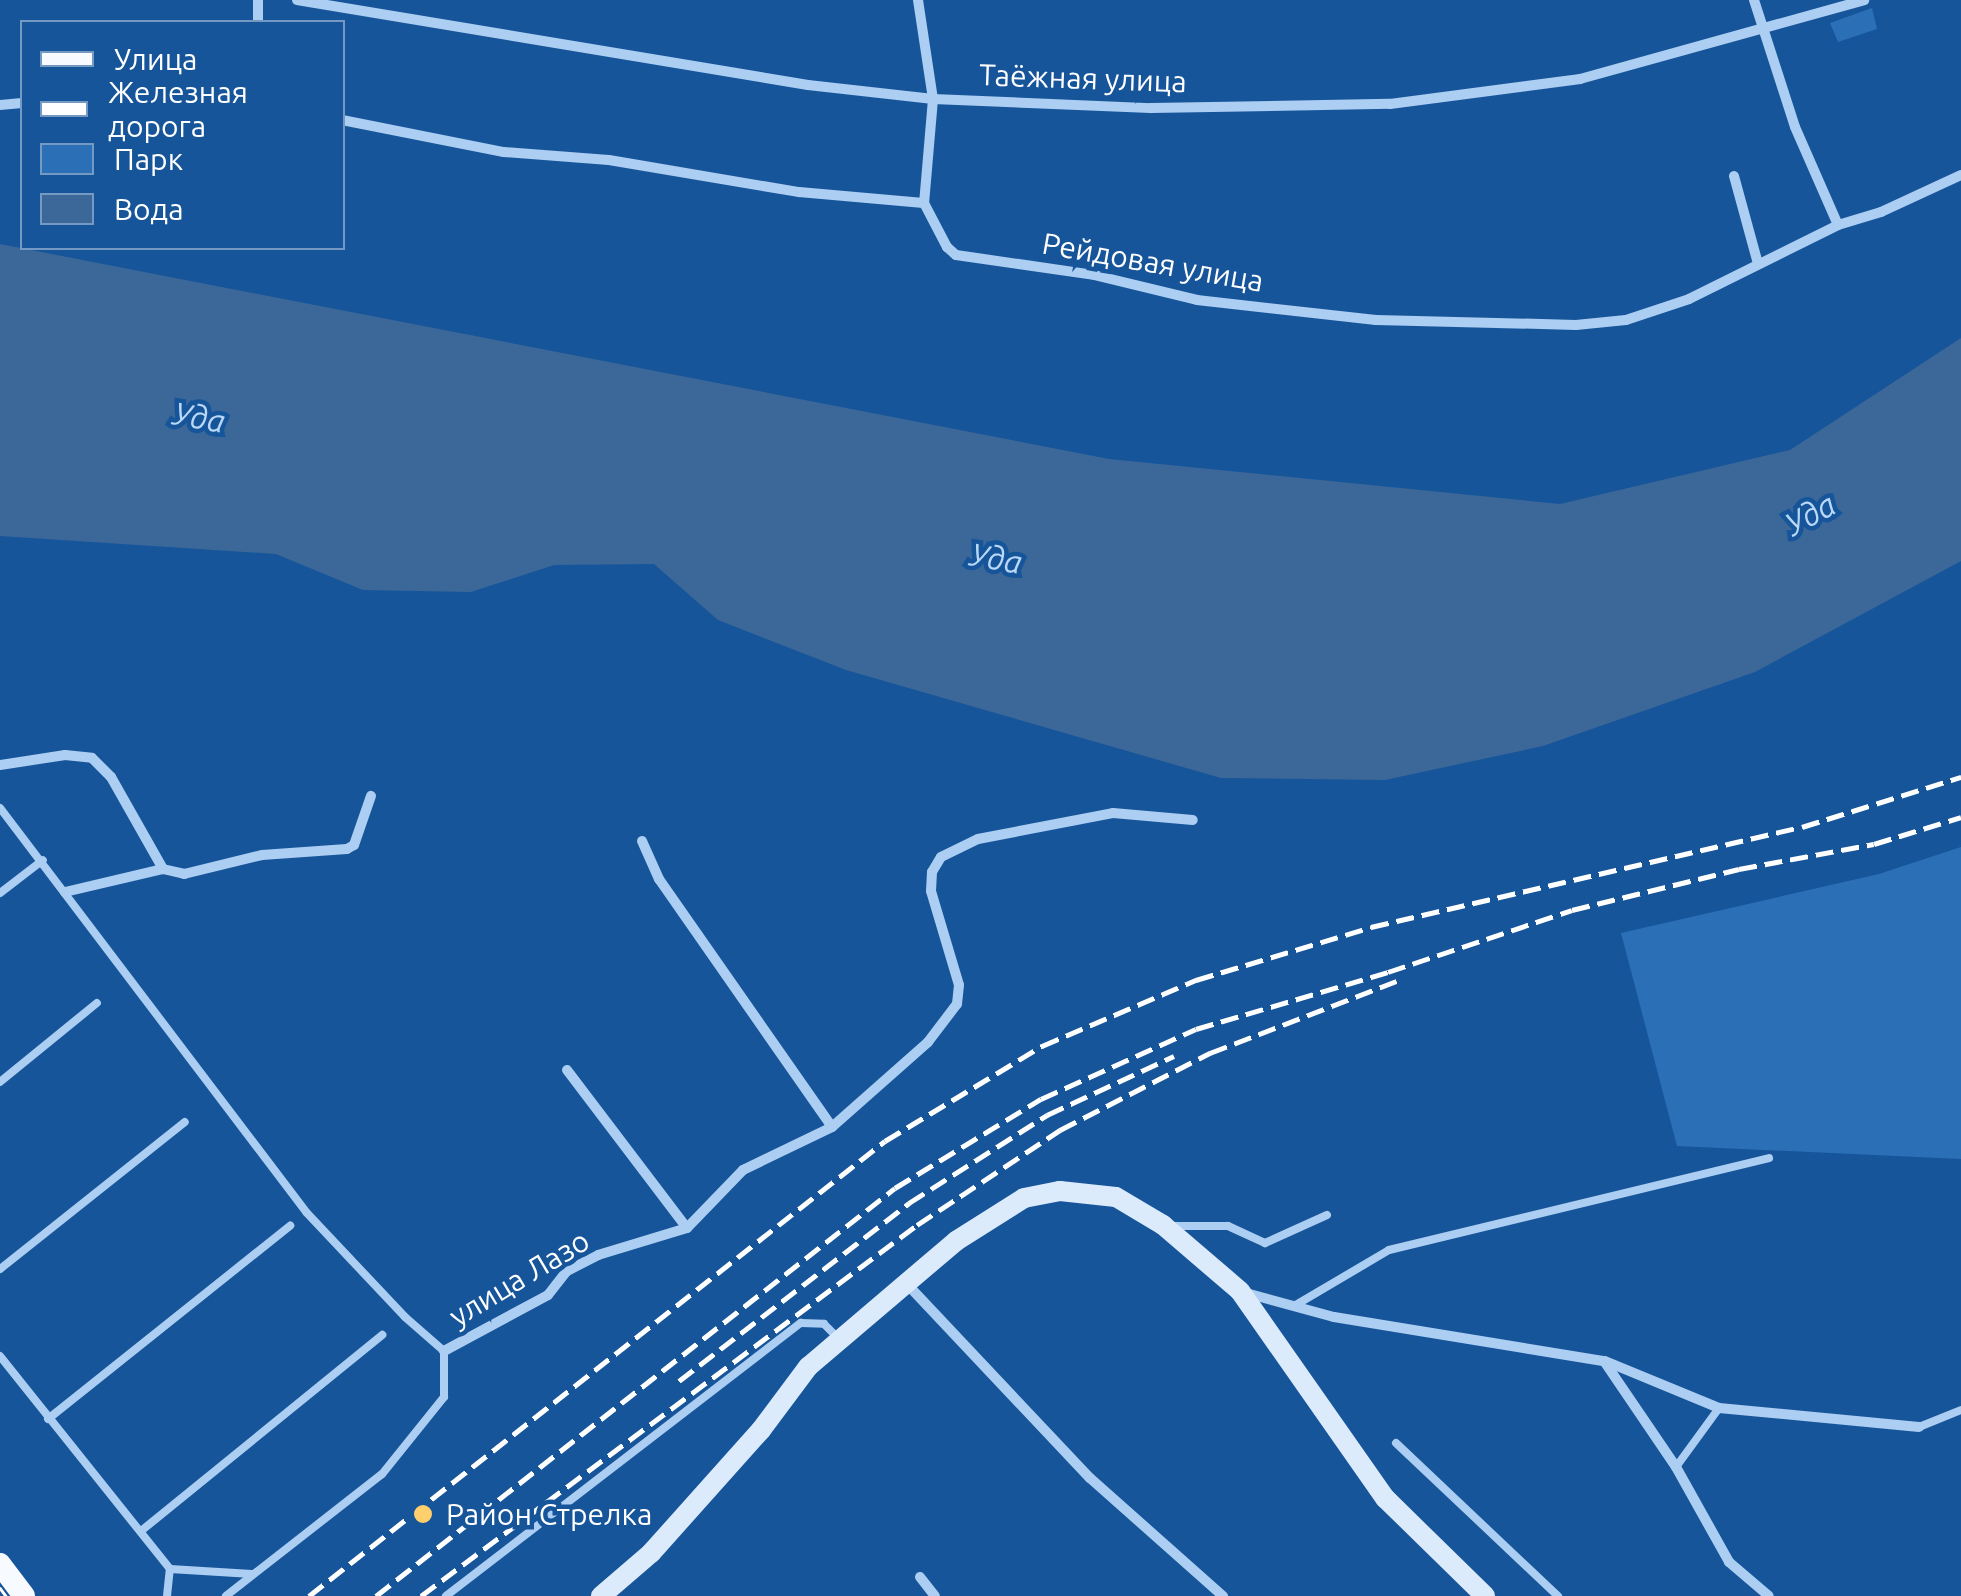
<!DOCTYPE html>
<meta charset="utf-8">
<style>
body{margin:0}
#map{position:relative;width:1961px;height:1596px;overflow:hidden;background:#17559a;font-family:Ubuntu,sans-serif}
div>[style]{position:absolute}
.green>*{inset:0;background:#2b70b7}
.water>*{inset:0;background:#3b6899}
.lane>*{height:8px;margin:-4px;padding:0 4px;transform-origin:4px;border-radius:4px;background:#accef2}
.street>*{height:10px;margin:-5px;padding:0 5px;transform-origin:5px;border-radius:5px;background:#accef2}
.secondary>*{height:20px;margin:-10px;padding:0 10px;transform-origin:10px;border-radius:10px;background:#dbebfc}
.primary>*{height:22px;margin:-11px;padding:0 11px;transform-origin:11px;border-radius:11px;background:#f7faff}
.tram>*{height:2.5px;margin:-1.25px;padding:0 1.25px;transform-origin:1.25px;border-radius:1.25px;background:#fff}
.rail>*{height:5px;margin-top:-2.5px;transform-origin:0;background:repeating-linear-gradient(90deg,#fff 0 18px,transparent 0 26px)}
.dots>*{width:28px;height:28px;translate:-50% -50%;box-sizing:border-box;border:5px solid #17559a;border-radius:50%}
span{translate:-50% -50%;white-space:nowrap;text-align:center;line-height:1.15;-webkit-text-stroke:9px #17559a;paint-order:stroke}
.street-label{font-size:30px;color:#fff}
.poi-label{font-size:30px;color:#fff}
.left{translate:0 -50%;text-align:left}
.water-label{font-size:32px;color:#b9d8f8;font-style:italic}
.legend{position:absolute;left:20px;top:20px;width:325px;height:230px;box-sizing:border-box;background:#17559a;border:2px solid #7499c2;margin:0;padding:12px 18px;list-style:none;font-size:30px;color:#fff}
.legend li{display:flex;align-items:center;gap:20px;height:50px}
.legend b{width:50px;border:2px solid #7499c2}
</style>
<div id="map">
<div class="green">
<div style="clip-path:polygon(1872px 8px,1877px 29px,1838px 42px,1830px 23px)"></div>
<div style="clip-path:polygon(1961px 847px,1961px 1159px,1677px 1146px,1621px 933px,1879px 874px)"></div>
</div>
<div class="water">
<div style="clip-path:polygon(0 244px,1109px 459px,1560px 504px,1790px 450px,1961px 338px,1961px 561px,1755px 672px,1543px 746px,1385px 780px,1221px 778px,846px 670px,718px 620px,654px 564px,554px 565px,471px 592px,363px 590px,276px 554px,0 536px)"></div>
</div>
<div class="lane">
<div style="left:0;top:808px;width:508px;rotate:52.84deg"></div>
<div style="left:307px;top:1213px;width:143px;rotate:46.7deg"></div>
<div style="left:405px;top:1317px;width:52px;rotate:41.1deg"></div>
<div style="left:444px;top:1351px;width:46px;rotate:90deg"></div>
<div style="left:444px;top:1397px;width:99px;rotate:128.8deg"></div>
<div style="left:382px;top:1474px;width:198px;rotate:142deg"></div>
<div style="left:0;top:893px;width:54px;rotate:-37.5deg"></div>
<div style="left:0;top:1082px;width:125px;rotate:-39.2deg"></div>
<div style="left:1172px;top:1226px;width:56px"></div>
<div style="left:1228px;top:1226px;width:41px;rotate:24.7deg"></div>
<div style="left:1265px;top:1243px;width:68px;rotate:-24.3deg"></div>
<div style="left:0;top:1269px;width:236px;rotate:-38.5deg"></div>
<div style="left:1294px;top:1306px;width:110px;rotate:-30.5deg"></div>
<div style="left:1389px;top:1250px;width:391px;rotate:-13.6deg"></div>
<div style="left:0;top:1356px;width:273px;rotate:51.4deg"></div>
<div style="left:170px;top:1569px;width:82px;rotate:3.5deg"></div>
<div style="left:48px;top:1419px;width:310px;rotate:-38.6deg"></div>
<div style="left:1919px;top:1427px;width:45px;rotate:-22deg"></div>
<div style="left:1396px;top:1443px;width:223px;rotate:43.4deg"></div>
<div style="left:1676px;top:1467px;width:73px;rotate:-53.9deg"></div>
<div style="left:141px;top:1531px;width:311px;rotate:-39.1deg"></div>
<div style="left:167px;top:1596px;width:27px;rotate:-84deg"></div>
<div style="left:446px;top:1596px;width:448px;rotate:-37.6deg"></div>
<div style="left:801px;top:1323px;width:23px;rotate:2deg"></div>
<div style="left:824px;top:1324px;width:18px;rotate:45deg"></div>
</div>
<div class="street">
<div style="left:297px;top:0;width:518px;rotate:9.44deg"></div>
<div style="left:808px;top:85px;width:126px;rotate:6.4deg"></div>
<div style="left:933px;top:99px;width:218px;rotate:2.4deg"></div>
<div style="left:1151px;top:108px;width:239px;rotate:-1deg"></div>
<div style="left:1390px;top:104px;width:192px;rotate:-7.5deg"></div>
<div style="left:1580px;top:79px;width:295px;rotate:-15.5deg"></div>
<div style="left:918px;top:0;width:100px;rotate:81.4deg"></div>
<div style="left:933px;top:99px;width:104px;rotate:94.9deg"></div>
<div style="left:1754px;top:0;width:133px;rotate:72.1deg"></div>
<div style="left:1795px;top:127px;width:107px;rotate:66.3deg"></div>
<div style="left:258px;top:22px;width:22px;rotate:-90deg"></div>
<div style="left:0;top:105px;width:22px;rotate:-5deg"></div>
<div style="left:342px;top:120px;width:165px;rotate:11.2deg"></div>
<div style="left:504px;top:152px;width:105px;rotate:4.4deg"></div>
<div style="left:609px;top:160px;width:193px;rotate:9.6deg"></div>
<div style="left:799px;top:192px;width:125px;rotate:5deg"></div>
<div style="left:1734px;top:176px;width:91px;rotate:74.7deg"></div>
<div style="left:924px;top:203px;width:50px;rotate:62.4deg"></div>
<div style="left:947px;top:247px;width:12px;rotate:42deg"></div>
<div style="left:956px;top:255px;width:139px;rotate:8.2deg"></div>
<div style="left:1094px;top:275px;width:106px;rotate:13.6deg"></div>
<div style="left:1197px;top:300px;width:180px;rotate:6.4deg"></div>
<div style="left:1376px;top:320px;width:200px;rotate:1.4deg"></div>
<div style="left:1576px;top:325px;width:50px;rotate:-5.7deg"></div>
<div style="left:1626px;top:320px;width:66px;rotate:-18.4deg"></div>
<div style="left:1689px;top:299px;width:166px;rotate:-26.4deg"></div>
<div style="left:1838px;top:225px;width:45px;rotate:-16.8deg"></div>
<div style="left:1881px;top:212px;width:88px;rotate:-24.8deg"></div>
<div style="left:0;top:765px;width:66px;rotate:-8.7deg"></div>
<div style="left:65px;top:755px;width:27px;rotate:6deg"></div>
<div style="left:92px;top:758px;width:27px;rotate:45deg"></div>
<div style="left:111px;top:777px;width:106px;rotate:60.5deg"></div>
<div style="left:163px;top:869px;width:22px;rotate:13deg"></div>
<div style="left:184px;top:874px;width:80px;rotate:-13.7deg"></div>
<div style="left:262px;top:855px;width:85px;rotate:-4deg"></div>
<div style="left:347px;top:849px;width:8px;rotate:-30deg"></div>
<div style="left:354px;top:845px;width:52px;rotate:-70.9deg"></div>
<div style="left:642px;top:841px;width:42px;rotate:65.9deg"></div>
<div style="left:659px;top:879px;width:302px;rotate:55.1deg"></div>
<div style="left:65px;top:892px;width:101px;rotate:-13.2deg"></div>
<div style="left:567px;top:1070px;width:198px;rotate:52.8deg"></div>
<div style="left:906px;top:1283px;width:268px;rotate:46.7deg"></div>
<div style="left:1090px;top:1478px;width:178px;rotate:41.6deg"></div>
<div style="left:1246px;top:1293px;width:91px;rotate:15.3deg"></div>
<div style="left:1334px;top:1317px;width:274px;rotate:9.3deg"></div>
<div style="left:1604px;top:1361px;width:128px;rotate:55.8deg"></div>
<div style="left:1676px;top:1467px;width:109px;rotate:60.8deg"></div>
<div style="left:1729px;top:1562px;width:52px;rotate:40.4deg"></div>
<div style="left:444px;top:1351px;width:118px;rotate:-28.3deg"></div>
<div style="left:548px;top:1295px;width:31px;rotate:-52deg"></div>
<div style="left:567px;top:1271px;width:35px;rotate:-27deg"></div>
<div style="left:598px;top:1255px;width:93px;rotate:-16.9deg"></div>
<div style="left:687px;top:1228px;width:81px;rotate:-46deg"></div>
<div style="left:743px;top:1170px;width:99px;rotate:-25.8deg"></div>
<div style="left:832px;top:1127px;width:128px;rotate:-41.5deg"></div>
<div style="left:928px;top:1042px;width:48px;rotate:-52.7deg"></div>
<div style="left:957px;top:1004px;width:19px;rotate:-84deg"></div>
<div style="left:959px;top:985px;width:98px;rotate:-106.6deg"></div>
<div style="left:931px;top:891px;width:19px;rotate:-87deg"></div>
<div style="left:932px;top:872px;width:17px;rotate:-59deg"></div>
<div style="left:941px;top:857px;width:41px;rotate:-25.9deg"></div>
<div style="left:978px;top:839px;width:137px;rotate:-10.9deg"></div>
<div style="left:1113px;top:813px;width:80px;rotate:5deg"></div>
<div style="left:1605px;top:1361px;width:123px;rotate:22.4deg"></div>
<div style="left:1719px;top:1408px;width:201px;rotate:5.4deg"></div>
<div style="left:920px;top:1577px;width:24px;rotate:52deg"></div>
</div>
<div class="secondary">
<div style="left:601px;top:1596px;width:66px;rotate:-40.7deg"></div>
<div style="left:651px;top:1553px;width:165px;rotate:-48.2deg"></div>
<div style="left:761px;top:1430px;width:79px;rotate:-53.3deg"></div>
<div style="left:808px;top:1367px;width:194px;rotate:-40.4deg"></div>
<div style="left:956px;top:1241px;width:80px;rotate:-32.3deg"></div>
<div style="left:1024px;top:1198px;width:37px;rotate:-11deg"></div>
<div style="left:1060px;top:1191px;width:56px;rotate:6.1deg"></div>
<div style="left:1116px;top:1197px;width:55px;rotate:30.8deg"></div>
<div style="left:1163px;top:1225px;width:101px;rotate:40.6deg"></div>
<div style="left:1240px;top:1291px;width:253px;rotate:55deg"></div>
<div style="left:1385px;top:1498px;width:140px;rotate:44.4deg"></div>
</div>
<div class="primary">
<div style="left:0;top:1564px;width:40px;rotate:53deg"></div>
</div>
<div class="tram">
<div style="left:0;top:1588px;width:10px;rotate:53deg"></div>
</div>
<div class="rail">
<div style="left:679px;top:1381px;width:291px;rotate:-37.7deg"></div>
<div style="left:909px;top:1203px;width:164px;rotate:-32.5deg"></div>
<div style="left:1047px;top:1115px;width:140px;rotate:-24.9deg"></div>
<div style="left:309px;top:1596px;width:734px;rotate:-38.31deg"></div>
<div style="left:885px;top:1141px;width:184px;rotate:-31.2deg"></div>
<div style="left:1042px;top:1046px;width:168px;rotate:-23.2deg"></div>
<div style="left:1196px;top:980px;width:183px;rotate:-16.8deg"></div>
<div style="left:1371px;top:927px;width:442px;rotate:-13.1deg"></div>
<div style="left:1802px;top:827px;width:167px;rotate:-17.5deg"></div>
<div style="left:376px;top:1596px;width:660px;rotate:-38.17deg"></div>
<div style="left:895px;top:1188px;width:171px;rotate:-31.4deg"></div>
<div style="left:1041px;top:1099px;width:170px;rotate:-24.3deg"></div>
<div style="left:1196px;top:1029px;width:200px;rotate:-16.5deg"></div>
<div style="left:1388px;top:972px;width:194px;rotate:-18.6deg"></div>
<div style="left:1572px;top:910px;width:172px;rotate:-13.8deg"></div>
<div style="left:1739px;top:869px;width:137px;rotate:-10.5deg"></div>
<div style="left:1874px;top:844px;width:91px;rotate:-17.2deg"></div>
<div style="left:421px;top:1596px;width:619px;rotate:-36.8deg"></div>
<div style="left:917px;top:1225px;width:172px;rotate:-33.6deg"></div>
<div style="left:1060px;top:1130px;width:169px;rotate:-27.2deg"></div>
<div style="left:1210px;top:1053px;width:200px;rotate:-21.1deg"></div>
</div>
<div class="dots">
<div style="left:423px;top:1514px;background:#ffcf6d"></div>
</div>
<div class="street-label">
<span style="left:1083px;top:78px;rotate:2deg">Таёжная улица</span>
<span style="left:1153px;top:262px;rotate:10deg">Рейдовая улица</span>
<span style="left:519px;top:1278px;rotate:-31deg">улица Лазо</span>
</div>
<div class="poi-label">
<span class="left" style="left:446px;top:1514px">Район Стрелка</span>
</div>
<div class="water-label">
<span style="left:199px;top:417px;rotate:10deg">Уда</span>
<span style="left:1810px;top:514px;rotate:-29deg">Уда</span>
<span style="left:996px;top:558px;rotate:10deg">Уда</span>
</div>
<ul class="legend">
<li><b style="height:12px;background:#f7faff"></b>Улица</li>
<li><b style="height:12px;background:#fff"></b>Железная дорога</li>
<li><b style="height:28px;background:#2b70b7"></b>Парк</li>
<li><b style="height:28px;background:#3b6899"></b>Вода</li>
</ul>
</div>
